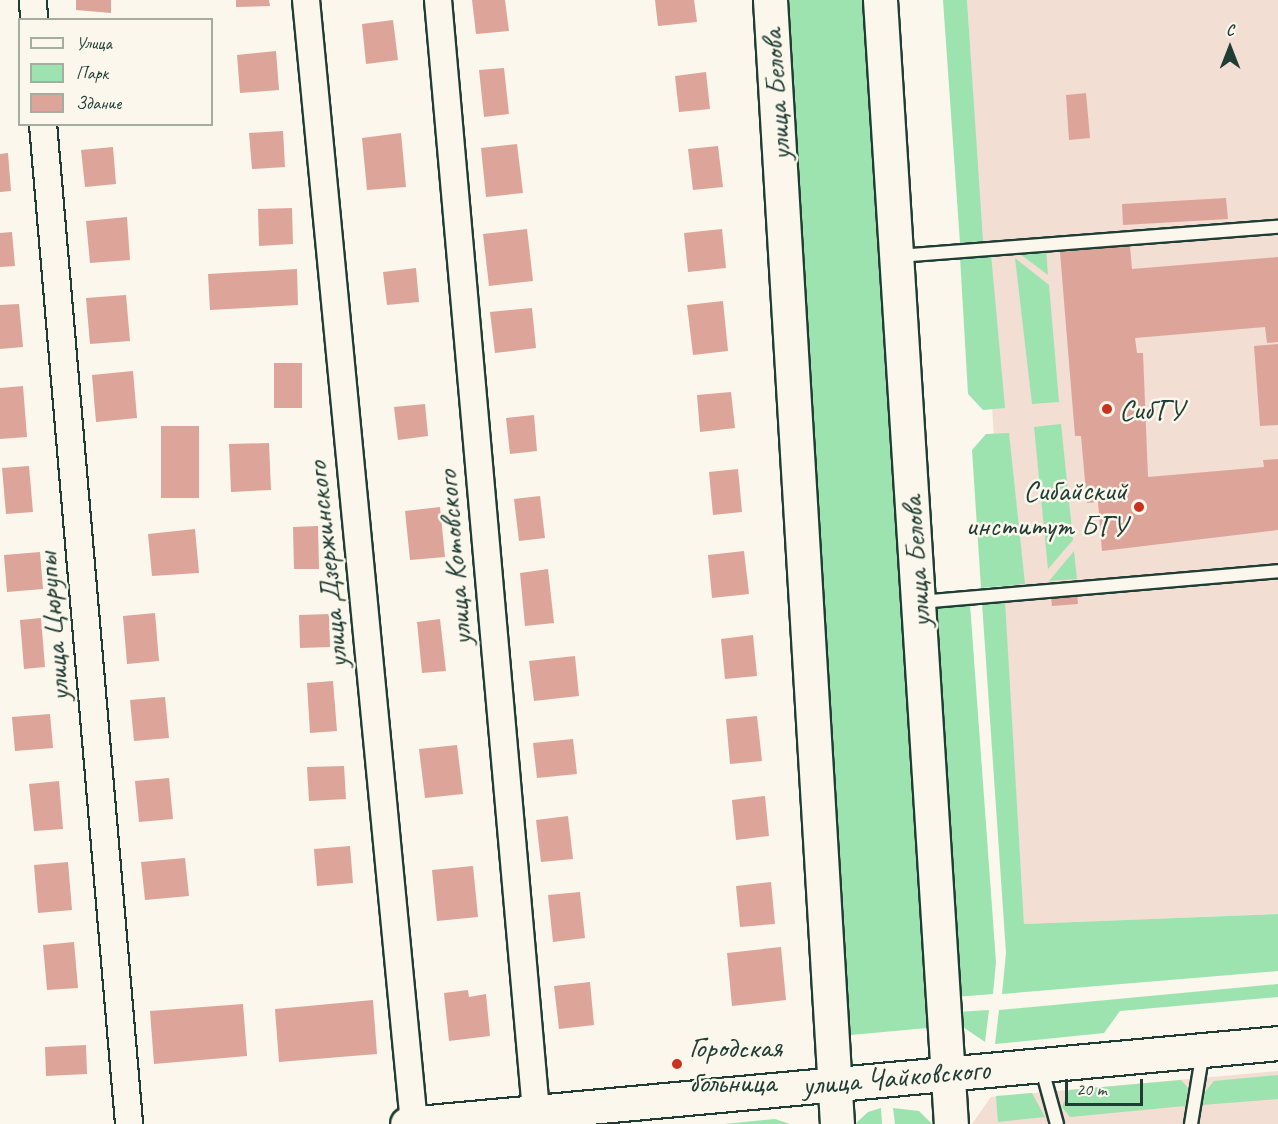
<!DOCTYPE html>
<meta charset="utf-8">
<style>
body{margin:0}
#map{position:relative;width:1278px;height:1124px;overflow:hidden;background:#fbf7ec;font-family:Caveat,sans-serif}
div>[style]{position:absolute}
.built>*{inset:0;background:#f2ded3}
.green>*{inset:0;background:#9ce3b0}
.building>*{inset:0;background:#dda49a}
.roads{filter:drop-shadow(2px 0 #1f3d34) drop-shadow(-2px 0 #1f3d34) drop-shadow(0 2px #1f3d34) drop-shadow(0 -2px #1f3d34)}
.lane>*{height:12px;margin:-6px;padding:0 6px;transform-origin:6px;border-radius:6px;background:#fbf7ec}
.street>*{height:26px;margin:-13px;padding:0 13px;transform-origin:13px;border-radius:13px;background:#fbf7ec}
.secondary>*{height:33px;margin:-16.5px;padding:0 16.5px;transform-origin:16.5px;border-radius:16.5px;background:#fbf7ec}
.dots>*{width:16px;height:16px;translate:-50% -50%;box-sizing:border-box;border:3px solid #fbf7ec;border-radius:50%}
span{translate:-50% -50%;white-space:nowrap;text-align:center;line-height:1.15;-webkit-text-stroke:5px #fbf7ec;paint-order:stroke}
.street-label{font-size:30px;color:#1f3d34}
.poi-label{font-size:30px;color:#1f3d34}
.left{translate:0 -50%;text-align:left}
.right{translate:-100% -50%;text-align:right}
.legend{position:absolute;left:18px;top:18px;width:195px;height:108px;box-sizing:border-box;background:#fbf7ec;border:2px solid #a3ada2;margin:0;padding:8px 10px;list-style:none;font-size:18px;color:#1f3d34}
.legend li{display:flex;align-items:center;gap:12px;height:30px}
.legend b{width:30px;border:2px solid #a3ada2}
.north{position:absolute;left:1200px;top:18px;width:60px;height:60px;-webkit-text-stroke:4px #fbf7ec;paint-order:stroke;rotate:0deg;font-size:16px;font-weight:700;line-height:24px;text-align:center;color:#1f3d34}
.north::after{content:'';display:block;margin:auto;width:21px;height:27px;background:#1f3d34;clip-path:polygon(50% 0,100% 100%,50% 72%,0 100%)}
.scale{position:absolute;left:1065px;top:1079px;width:78px;height:27px;box-sizing:border-box;border:3px solid #1f3d34;border-top:0;padding-left:8px;font-size:18px;line-height:21px;white-space:nowrap;color:#1f3d34;-webkit-text-stroke:4px #fbf7ec;paint-order:stroke}
</style>
<div id="map">
<div class="built">
<div style="clip-path:polygon(967px 0,1278px 0,1278px 914px,1024px 924px)"></div>
<div style="clip-path:polygon(1278px 1071px,1278px 1124px,972px 1124px,991px 1097px)"></div>
</div>
<div class="green">
<div style="clip-path:polygon(787px 0,867px 0,927px 1028px,851px 1035px)"></div>
<div style="clip-path:polygon(943px 0,967px 0,983px 241px,960px 243px)"></div>
<div style="clip-path:polygon(1046px 248px,1048px 275px,1016px 251px)"></div>
<div style="clip-path:polygon(991px 254px,1005px 408px,983px 410px,968px 394px,960px 257px)"></div>
<div style="clip-path:polygon(1015px 258px,1049px 285px,1059px 402px,1032px 404px)"></div>
<div style="clip-path:polygon(1061px 424px,1073px 540px,1048px 569px,1034px 427px)"></div>
<div style="clip-path:polygon(1009px 433px,1025px 584px,981px 588px,972px 450px,986px 434px)"></div>
<div style="clip-path:polygon(1074px 551px,1077px 579px,1049px 581px)"></div>
<div style="clip-path:polygon(1005px 601px,1024px 924px,1278px 914px,1278px 971px,1002px 994px,1006px 953px,982px 603px)"></div>
<div style="clip-path:polygon(970px 604px,996px 962px,993px 994px,955px 997px,932px 616px,939px 607px)"></div>
<div style="clip-path:polygon(1278px 984px,1278px 997px,1120px 1011px,1104px 1033px,995px 1044px,999px 1010px)"></div>
<div style="clip-path:polygon(989px 1010px,985px 1042px,963px 1027px,956px 1012px)"></div>
<div style="clip-path:polygon(1278px 1075px,1278px 1099px,1202px 1105px,1200px 1098px,1214px 1081px)"></div>
<div style="clip-path:polygon(1181px 1080px,1188px 1088px,1185px 1106px,1070px 1117px,1062px 1107px,1069px 1090px)"></div>
<div style="clip-path:polygon(1032px 1093px,1045px 1117px,998px 1122px,996px 1096px)"></div>
<div style="clip-path:polygon(881px 1108px,882px 1124px,855px 1124px,868px 1112px)"></div>
<div style="clip-path:polygon(893px 1108px,919px 1111px,932px 1124px,895px 1124px)"></div>
<div style="clip-path:polygon(775px 1119px,790px 1124px,724px 1124px)"></div>
</div>
<div class="building">
<div style="clip-path:polygon(76px 0,111px 0,111px 13px,76px 10px)"></div>
<div style="clip-path:polygon(236px 0,269px 0,270px 6px,236px 7px)"></div>
<div style="clip-path:polygon(472px 0,505px 0,509px 31px,476px 34px)"></div>
<div style="clip-path:polygon(655px 0,694px 0,697px 22px,658px 26px)"></div>
<div style="clip-path:polygon(393px 20px,398px 60px,366px 64px,362px 24px)"></div>
<div style="clip-path:polygon(276px 51px,279px 90px,240px 93px,237px 55px)"></div>
<div style="clip-path:polygon(504px 68px,509px 114px,484px 117px,479px 70px)"></div>
<div style="clip-path:polygon(706px 72px,710px 109px,679px 112px,675px 76px)"></div>
<div style="clip-path:polygon(1086px 93px,1090px 138px,1069px 140px,1066px 95px)"></div>
<div style="clip-path:polygon(283px 131px,285px 167px,252px 169px,249px 133px)"></div>
<div style="clip-path:polygon(401px 133px,406px 187px,367px 190px,362px 138px)"></div>
<div style="clip-path:polygon(517px 144px,523px 193px,486px 197px,481px 148px)"></div>
<div style="clip-path:polygon(718px 146px,723px 187px,693px 190px,688px 149px)"></div>
<div style="clip-path:polygon(113px 147px,116px 184px,85px 187px,81px 150px)"></div>
<div style="clip-path:polygon(8px 153px,11px 191px,0 192px,0 154px)"></div>
<div style="clip-path:polygon(1226px 198px,1228px 219px,1123px 225px,1122px 204px)"></div>
<div style="clip-path:polygon(292px 208px,293px 244px,259px 246px,258px 209px)"></div>
<div style="clip-path:polygon(127px 217px,130px 260px,90px 263px,86px 221px)"></div>
<div style="clip-path:polygon(527px 229px,533px 281px,489px 286px,483px 234px)"></div>
<div style="clip-path:polygon(722px 229px,726px 268px,688px 272px,684px 233px)"></div>
<div style="clip-path:polygon(12px 232px,15px 266px,0 267px,0 233px)"></div>
<div style="clip-path:polygon(1130px 246px,1132px 269px,1278px 257px,1278px 342px,1267px 343px,1265px 327px,1135px 338px,1137px 353px,1143px 353px,1148px 477px,1264px 467px,1263px 460px,1278px 459px,1278px 530px,1102px 551px,1098px 502px,1087px 503px,1081px 436px,1075px 436px,1060px 252px)"></div>
<div style="clip-path:polygon(416px 268px,419px 302px,387px 305px,383px 272px)"></div>
<div style="clip-path:polygon(297px 269px,298px 305px,210px 310px,208px 274px)"></div>
<div style="clip-path:polygon(126px 295px,130px 341px,90px 344px,86px 298px)"></div>
<div style="clip-path:polygon(723px 301px,728px 351px,693px 355px,687px 305px)"></div>
<div style="clip-path:polygon(19px 304px,23px 347px,0 349px,0 305px)"></div>
<div style="clip-path:polygon(532px 308px,536px 348px,495px 353px,490px 312px)"></div>
<div style="clip-path:polygon(1278px 344px,1278px 425px,1260px 426px,1254px 346px)"></div>
<div style="clip-path:polygon(274px 363px,302px 363px,302px 408px,274px 408px)"></div>
<div style="clip-path:polygon(133px 371px,137px 418px,96px 422px,92px 375px)"></div>
<div style="clip-path:polygon(23px 386px,27px 437px,0 439px,0 388px)"></div>
<div style="clip-path:polygon(731px 392px,735px 428px,700px 432px,697px 395px)"></div>
<div style="clip-path:polygon(425px 404px,428px 436px,398px 440px,394px 407px)"></div>
<div style="clip-path:polygon(534px 415px,537px 451px,510px 454px,506px 418px)"></div>
<div style="clip-path:polygon(161px 426px,199px 426px,199px 498px,161px 498px)"></div>
<div style="clip-path:polygon(269px 443px,271px 490px,231px 492px,229px 444px)"></div>
<div style="clip-path:polygon(29px 466px,33px 512px,6px 514px,2px 468px)"></div>
<div style="clip-path:polygon(738px 469px,742px 512px,713px 515px,709px 472px)"></div>
<div style="clip-path:polygon(540px 496px,545px 538px,519px 541px,514px 499px)"></div>
<div style="clip-path:polygon(440px 507px,445px 557px,410px 560px,405px 511px)"></div>
<div style="clip-path:polygon(318px 526px,319px 569px,294px 569px,293px 527px)"></div>
<div style="clip-path:polygon(195px 529px,199px 573px,152px 576px,148px 534px)"></div>
<div style="clip-path:polygon(744px 551px,749px 594px,712px 598px,708px 555px)"></div>
<div style="clip-path:polygon(40px 552px,43px 589px,7px 592px,4px 555px)"></div>
<div style="clip-path:polygon(548px 569px,554px 623px,525px 626px,520px 573px)"></div>
<div style="clip-path:polygon(1077px 594px,1078px 604px,1052px 606px,1051px 597px)"></div>
<div style="clip-path:polygon(155px 613px,159px 661px,127px 664px,123px 616px)"></div>
<div style="clip-path:polygon(329px 614px,330px 647px,300px 648px,299px 615px)"></div>
<div style="clip-path:polygon(41px 618px,45px 667px,24px 669px,20px 620px)"></div>
<div style="clip-path:polygon(440px 619px,446px 671px,422px 673px,417px 622px)"></div>
<div style="clip-path:polygon(753px 635px,757px 676px,725px 679px,721px 639px)"></div>
<div style="clip-path:polygon(575px 656px,579px 696px,534px 701px,529px 661px)"></div>
<div style="clip-path:polygon(333px 681px,337px 731px,310px 733px,307px 683px)"></div>
<div style="clip-path:polygon(165px 697px,169px 738px,134px 741px,130px 700px)"></div>
<div style="clip-path:polygon(50px 714px,53px 748px,15px 751px,12px 717px)"></div>
<div style="clip-path:polygon(757px 716px,762px 761px,730px 764px,726px 719px)"></div>
<div style="clip-path:polygon(573px 739px,577px 774px,537px 778px,533px 743px)"></div>
<div style="clip-path:polygon(457px 745px,463px 794px,425px 798px,419px 749px)"></div>
<div style="clip-path:polygon(344px 766px,346px 799px,309px 801px,307px 767px)"></div>
<div style="clip-path:polygon(169px 778px,173px 819px,139px 822px,135px 781px)"></div>
<div style="clip-path:polygon(59px 781px,63px 829px,34px 831px,29px 784px)"></div>
<div style="clip-path:polygon(765px 796px,769px 836px,736px 840px,732px 800px)"></div>
<div style="clip-path:polygon(568px 816px,573px 859px,541px 862px,536px 820px)"></div>
<div style="clip-path:polygon(350px 846px,353px 883px,317px 886px,314px 849px)"></div>
<div style="clip-path:polygon(185px 858px,189px 896px,145px 900px,141px 862px)"></div>
<div style="clip-path:polygon(68px 862px,72px 910px,38px 913px,34px 865px)"></div>
<div style="clip-path:polygon(473px 866px,478px 917px,437px 921px,432px 870px)"></div>
<div style="clip-path:polygon(771px 882px,775px 924px,740px 927px,736px 886px)"></div>
<div style="clip-path:polygon(580px 892px,585px 938px,553px 942px,548px 895px)"></div>
<div style="clip-path:polygon(74px 942px,78px 988px,47px 990px,43px 945px)"></div>
<div style="clip-path:polygon(781px 947px,786px 1000px,732px 1006px,727px 953px)"></div>
<div style="clip-path:polygon(590px 982px,594px 1025px,559px 1029px,554px 986px)"></div>
<div style="clip-path:polygon(468px 990px,469px 997px,486px 994px,490px 1036px,449px 1041px,444px 993px)"></div>
<div style="clip-path:polygon(373px 1000px,377px 1054px,279px 1062px,275px 1009px)"></div>
<div style="clip-path:polygon(243px 1004px,247px 1056px,154px 1064px,150px 1011px)"></div>
<div style="clip-path:polygon(86px 1045px,87px 1074px,46px 1076px,45px 1047px)"></div>
</div>
<div class="roads">
<div class="lane">
<div style="left:898px;top:256px;width:381px;rotate:-4.4deg"></div>
<div style="left:920px;top:602px;width:359px;rotate:-4.9deg"></div>
<div style="left:1041px;top:1066px;width:60px;rotate:74.6deg"></div>
<div style="left:1191px;top:1124px;width:74px;rotate:-80.7deg"></div>
</div>
<div class="street">
<div style="left:33px;top:0;width:20px;rotate:87deg"></div>
<div style="left:306px;top:0;width:1128px;rotate:84.51deg"></div>
<div style="left:438px;top:0;width:1115px;rotate:84.96deg"></div>
<div style="left:43px;top:124px;width:1004px;rotate:85.08deg"></div>
</div>
<div class="secondary">
<div style="left:770px;top:0;width:1126px;rotate:86.59deg"></div>
<div style="left:880px;top:0;width:1126px;rotate:86.39deg"></div>
<div style="left:407px;top:1124px;width:875px;rotate:-5.31deg"></div>
</div>
</div>
<div class="dots">
<div style="left:1107px;top:409px;background:#c8321e"></div>
<div style="left:1139px;top:507px;background:#c8321e"></div>
<div style="left:677px;top:1064px;background:#c8321e"></div>
</div>
<div class="street-label">
<span style="left:776px;top:95px;rotate:-94deg">улица Белова</span>
<span style="left:454px;top:558px;rotate:-95deg">улица Котовского</span>
<span style="left:916px;top:562px;rotate:-94deg">улица Белова</span>
<span style="left:327px;top:565px;rotate:-96deg">улица Дзержинского</span>
<span style="left:53px;top:627px;rotate:-95deg">улица Цюрупы</span>
<span style="left:896px;top:1077px;rotate:-5deg">улица Чайковского</span>
</div>
<div class="poi-label">
<span class="left" style="left:1119px;top:409px">СибГУ</span>
<span class="right" style="left:1127px;top:507px">Сибайский<br>институт БГУ</span>
<span class="left" style="left:689px;top:1064px">Городская<br>больница</span>
</div>
<ul class="legend">
<li><b style="height:8px;background:#fbf7ec"></b>Улица</li>
<li><b style="height:16px;background:#9ce3b0"></b>Парк</li>
<li><b style="height:16px;background:#dda49a"></b>Здание</li>
</ul>
<div class="north">С</div>
<div class="scale">20 m</div>
</div>
